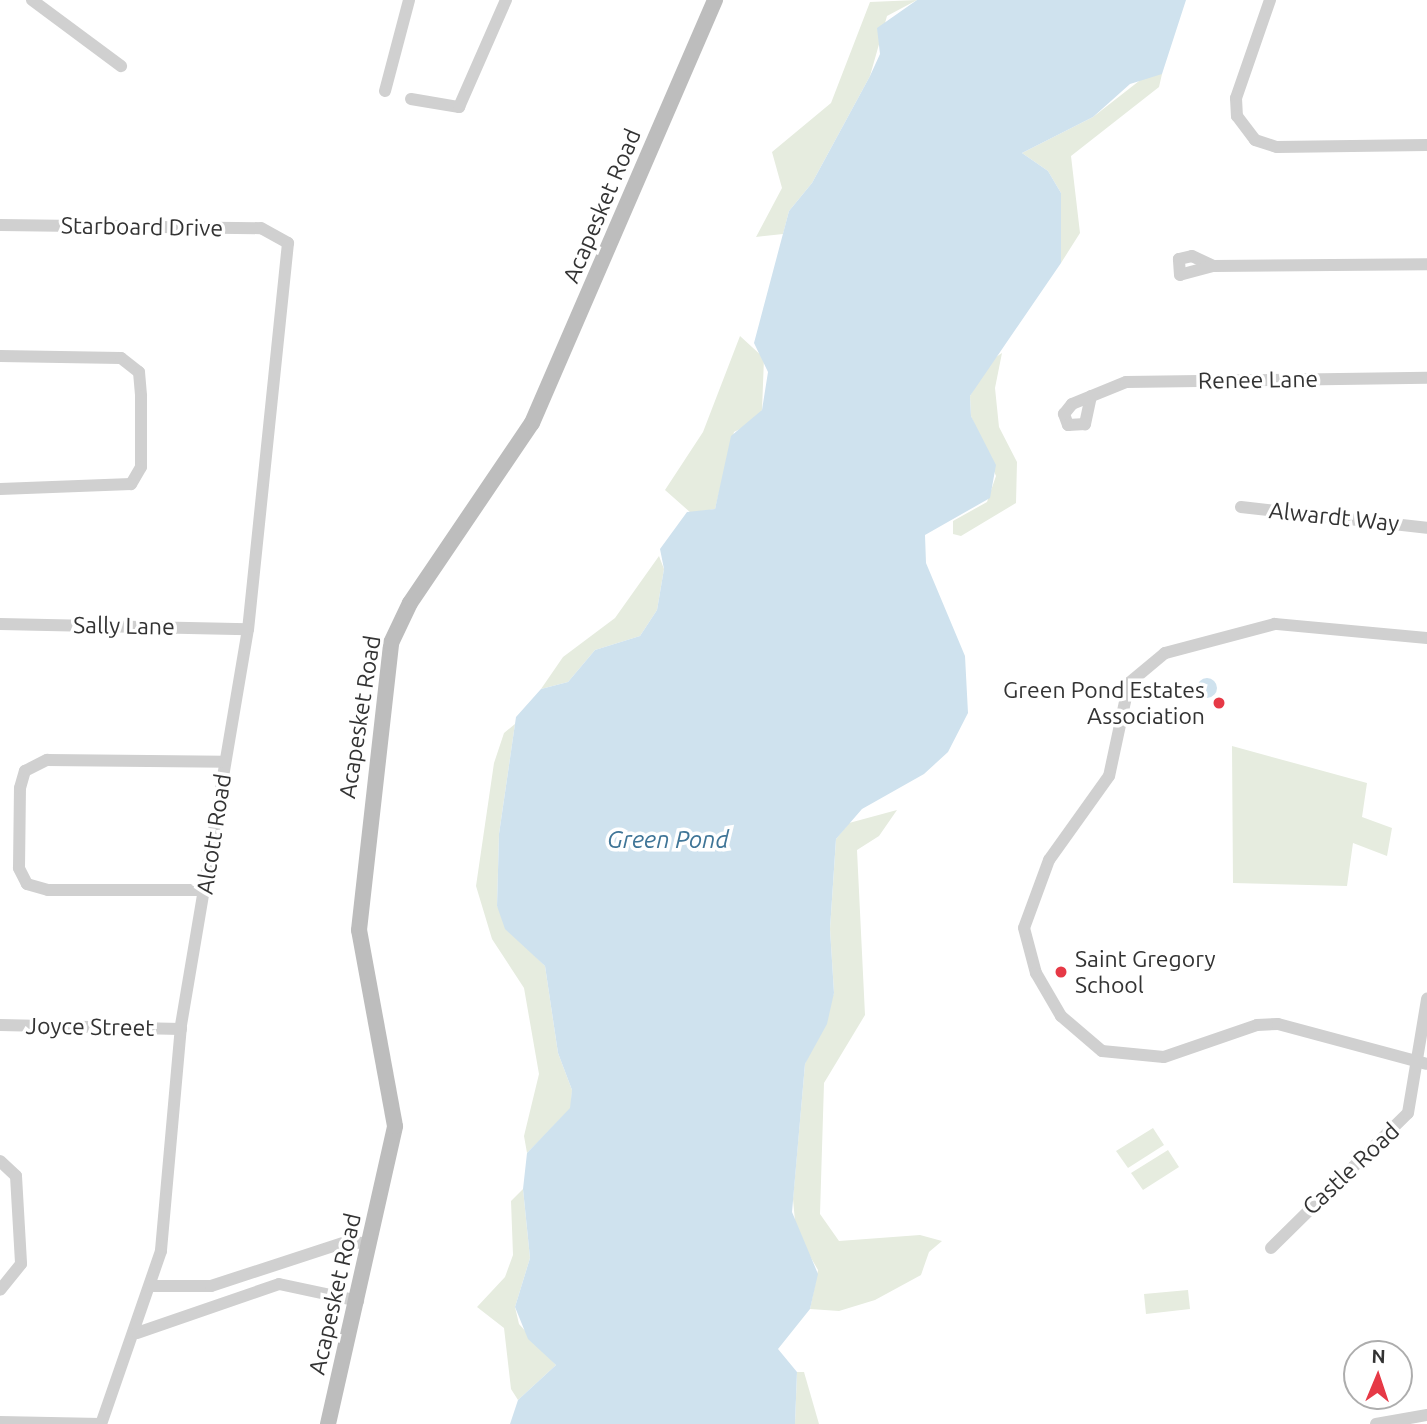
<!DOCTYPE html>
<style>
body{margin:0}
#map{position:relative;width:1427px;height:1424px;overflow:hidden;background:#fff;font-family:Ubuntu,sans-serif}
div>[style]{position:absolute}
.green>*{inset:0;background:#e6ecdf}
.water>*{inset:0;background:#cfe2ee}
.round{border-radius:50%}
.minor>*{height:12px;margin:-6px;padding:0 6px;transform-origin:6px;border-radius:6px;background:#d0d0d0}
.secondary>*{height:16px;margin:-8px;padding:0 8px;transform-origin:8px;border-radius:8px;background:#bdbdbd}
.dots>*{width:19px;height:19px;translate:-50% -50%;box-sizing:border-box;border:4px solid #fff;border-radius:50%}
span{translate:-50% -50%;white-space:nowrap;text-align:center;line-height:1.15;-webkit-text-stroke:7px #fff;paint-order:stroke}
.street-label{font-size:23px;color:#333}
.poi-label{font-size:23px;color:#333}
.right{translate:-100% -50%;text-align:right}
.left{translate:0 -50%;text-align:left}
.water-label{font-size:24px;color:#3f7597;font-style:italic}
.north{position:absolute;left:1343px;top:1340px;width:70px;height:70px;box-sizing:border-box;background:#fff;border:2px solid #adadad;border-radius:50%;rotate:2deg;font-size:19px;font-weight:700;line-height:28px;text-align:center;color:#333}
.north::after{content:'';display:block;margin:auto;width:24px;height:32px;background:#e63946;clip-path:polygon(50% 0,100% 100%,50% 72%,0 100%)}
</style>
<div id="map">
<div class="green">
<div style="clip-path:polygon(917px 0,887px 16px,870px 76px,812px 183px,789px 211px,783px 234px,756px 237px,782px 188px,772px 152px,831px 103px,870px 2px)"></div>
<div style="clip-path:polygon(1148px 74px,1162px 74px,1159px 87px,1071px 156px,1080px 233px,1061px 263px,1061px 193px,1048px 171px,1022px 153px,1093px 117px)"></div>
<div style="clip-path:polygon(740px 336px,764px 358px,762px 410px,756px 421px,734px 432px,715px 509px,691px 513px,665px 490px,703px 432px)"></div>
<div style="clip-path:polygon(1002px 353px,995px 388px,999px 427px,1017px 462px,1016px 503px,961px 536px,953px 534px,953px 521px,987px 502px,996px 476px,971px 416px,970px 396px,990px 361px)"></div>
<div style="clip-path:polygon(659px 556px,664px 569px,657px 610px,640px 636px,595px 650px,568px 682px,541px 689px,563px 657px,615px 618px)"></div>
<div style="clip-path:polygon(515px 724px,499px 834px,497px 906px,515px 936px,545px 966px,558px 1053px,572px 1090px,571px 1108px,527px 1153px,524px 1136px,539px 1074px,524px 988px,492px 939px,476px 886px,494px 763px,504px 733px)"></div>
<div style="clip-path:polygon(1232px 746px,1367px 783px,1362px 817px,1392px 828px,1387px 856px,1353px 843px,1347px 886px,1233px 883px)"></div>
<div style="clip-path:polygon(897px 810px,879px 836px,857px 850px,865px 1015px,824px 1083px,820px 1214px,839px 1241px,920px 1235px,942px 1241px,929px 1252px,921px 1275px,875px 1300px,839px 1311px,810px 1309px,818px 1270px,796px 1232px,793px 1199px,805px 1064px,834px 993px,830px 929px,836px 839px,849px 823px)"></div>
<div style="clip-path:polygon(1153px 1128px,1164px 1145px,1128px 1168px,1116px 1151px)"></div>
<div style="clip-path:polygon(1168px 1150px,1179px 1167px,1143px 1190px,1131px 1173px)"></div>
<div style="clip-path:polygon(523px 1189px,530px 1258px,515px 1307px,519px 1324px,556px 1365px,518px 1400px,511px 1389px,504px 1328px,477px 1307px,505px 1277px,513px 1255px,511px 1201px)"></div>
<div style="clip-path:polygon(1188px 1290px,1190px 1309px,1146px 1314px,1144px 1294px)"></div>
<div style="clip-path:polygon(797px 1372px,804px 1372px,819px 1424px,795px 1424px)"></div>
</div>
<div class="water">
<div style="clip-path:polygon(917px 0,1186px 0,1162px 74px,1130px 84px,1093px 117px,1022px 153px,1048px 171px,1061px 193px,1061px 263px,970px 396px,971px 416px,996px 465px,990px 498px,925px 535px,926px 563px,965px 656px,968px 713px,948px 752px,924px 774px,862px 809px,836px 839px,830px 929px,834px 993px,827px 1024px,805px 1064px,792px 1212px,818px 1274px,810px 1309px,778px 1349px,797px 1372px,795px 1424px,510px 1424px,518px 1400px,556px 1365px,528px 1339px,515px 1307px,530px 1258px,523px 1189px,527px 1153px,570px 1108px,572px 1090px,558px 1053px,545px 966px,505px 929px,497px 906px,499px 834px,516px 717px,541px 689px,568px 682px,595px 650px,640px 636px,657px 610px,664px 569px,660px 549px,687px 512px,715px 509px,731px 436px,762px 410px,768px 372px,754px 343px,789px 211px,812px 183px,870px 76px,880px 54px,877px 28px)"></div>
<div class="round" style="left:1197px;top:678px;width:20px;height:20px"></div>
</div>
<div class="minor">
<div style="left:32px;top:0;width:111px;rotate:36.6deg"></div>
<div style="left:1270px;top:0;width:104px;rotate:109.1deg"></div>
<div style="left:1236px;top:98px;width:18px;rotate:87deg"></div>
<div style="left:1237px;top:116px;width:30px;rotate:53deg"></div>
<div style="left:1255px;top:140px;width:23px;rotate:18deg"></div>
<div style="left:1277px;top:147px;width:150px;rotate:-0.8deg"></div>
<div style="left:385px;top:91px;width:94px;rotate:-75.2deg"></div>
<div style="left:411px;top:99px;width:49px;rotate:9.5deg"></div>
<div style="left:459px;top:107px;width:117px;rotate:-66.3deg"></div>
<div style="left:0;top:225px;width:261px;rotate:0.7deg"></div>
<div style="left:261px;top:228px;width:31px;rotate:29deg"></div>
<div style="left:288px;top:243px;width:388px;rotate:95.9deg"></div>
<div style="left:248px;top:629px;width:403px;rotate:99.6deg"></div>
<div style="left:181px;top:1026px;width:226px;rotate:95.1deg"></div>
<div style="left:161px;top:1251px;width:183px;rotate:109.1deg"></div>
<div style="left:1192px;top:256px;width:23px;rotate:25deg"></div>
<div style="left:1213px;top:266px;width:34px;rotate:165deg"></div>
<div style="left:1180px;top:275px;width:16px;rotate:-94deg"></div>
<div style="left:1179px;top:259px;width:13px;rotate:-13deg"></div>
<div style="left:1213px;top:266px;width:214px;rotate:-0.5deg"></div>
<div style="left:0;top:356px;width:121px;rotate:0.9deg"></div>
<div style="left:121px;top:358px;width:23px;rotate:38deg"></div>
<div style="left:139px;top:372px;width:24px;rotate:85deg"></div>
<div style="left:141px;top:396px;width:71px;rotate:90deg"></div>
<div style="left:141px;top:467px;width:20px;rotate:120deg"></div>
<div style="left:131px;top:484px;width:131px;rotate:177.8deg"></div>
<div style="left:1091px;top:396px;width:29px;rotate:102deg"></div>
<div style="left:1085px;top:424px;width:17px;rotate:177deg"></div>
<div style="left:1068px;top:425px;width:12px;rotate:-110deg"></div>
<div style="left:1064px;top:414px;width:13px;rotate:-51deg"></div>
<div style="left:1072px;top:404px;width:58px;rotate:-22.2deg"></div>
<div style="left:1126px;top:382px;width:301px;rotate:-0.8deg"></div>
<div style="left:1241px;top:507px;width:187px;rotate:6.4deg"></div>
<div style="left:0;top:624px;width:248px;rotate:1.2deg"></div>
<div style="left:1427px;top:638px;width:153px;rotate:-174.7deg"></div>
<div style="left:1275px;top:624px;width:114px;rotate:165.2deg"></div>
<div style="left:1165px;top:653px;width:47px;rotate:140.2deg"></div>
<div style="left:1129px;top:683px;width:95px;rotate:102.1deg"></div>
<div style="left:1109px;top:776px;width:103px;rotate:125.5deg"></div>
<div style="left:1049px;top:860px;width:72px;rotate:110.2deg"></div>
<div style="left:1024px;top:928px;width:47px;rotate:75.1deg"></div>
<div style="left:1036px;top:973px;width:50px;rotate:59.8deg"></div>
<div style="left:1061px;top:1016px;width:54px;rotate:40.5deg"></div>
<div style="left:1102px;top:1051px;width:62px;rotate:5.5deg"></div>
<div style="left:1164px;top:1057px;width:98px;rotate:-19deg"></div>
<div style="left:1257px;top:1025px;width:21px;rotate:-3deg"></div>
<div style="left:1278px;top:1024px;width:154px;rotate:15deg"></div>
<div style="left:205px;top:890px;width:157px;rotate:180deg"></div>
<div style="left:48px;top:890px;width:22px;rotate:-164deg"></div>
<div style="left:27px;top:884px;width:18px;rotate:-117deg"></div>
<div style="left:19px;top:868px;width:80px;rotate:-89.3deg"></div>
<div style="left:20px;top:788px;width:18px;rotate:-74deg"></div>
<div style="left:25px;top:771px;width:25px;rotate:-27deg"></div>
<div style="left:47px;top:760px;width:178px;rotate:0.6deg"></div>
<div style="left:0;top:1025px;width:181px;rotate:1.3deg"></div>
<div style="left:0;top:1161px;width:22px;rotate:43deg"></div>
<div style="left:16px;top:1176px;width:88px;rotate:86.7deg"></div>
<div style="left:21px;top:1264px;width:33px;rotate:129deg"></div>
<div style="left:1271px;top:1248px;width:192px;rotate:-44.6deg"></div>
<div style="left:1408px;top:1113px;width:116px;rotate:-80.5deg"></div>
<div style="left:150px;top:1286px;width:61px"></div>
<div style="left:211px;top:1286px;width:142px;rotate:-18.1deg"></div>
<div style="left:346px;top:1242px;width:22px;rotate:3deg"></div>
<div style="left:137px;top:1333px;width:150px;rotate:-19deg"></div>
<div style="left:279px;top:1284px;width:81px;rotate:12.1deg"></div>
<div style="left:0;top:1422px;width:101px;rotate:1.1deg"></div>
<div style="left:1376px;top:1424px;width:52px;rotate:-10deg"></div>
</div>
<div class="secondary">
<div style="left:328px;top:1424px;width:305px;rotate:-77.3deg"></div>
<div style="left:395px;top:1126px;width:199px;rotate:-100.4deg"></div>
<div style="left:359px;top:930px;width:289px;rotate:-83.6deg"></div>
<div style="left:391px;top:643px;width:44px;rotate:-64.6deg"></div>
<div style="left:410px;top:603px;width:217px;rotate:-55.9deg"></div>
<div style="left:532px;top:423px;width:461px;rotate:-66.6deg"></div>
</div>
<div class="dots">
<div style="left:1219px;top:703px;background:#e63946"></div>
<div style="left:1061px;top:972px;background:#e63946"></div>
</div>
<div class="street-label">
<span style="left:602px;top:206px;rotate:-67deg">Acapesket Road</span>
<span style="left:142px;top:227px;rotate:1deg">Starboard Drive</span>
<span style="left:1258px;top:380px;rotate:-1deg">Renee Lane</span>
<span style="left:1334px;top:517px;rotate:6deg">Alwardt Way</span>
<span style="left:124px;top:626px;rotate:1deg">Sally Lane</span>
<span style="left:360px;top:717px;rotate:-81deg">Acapesket Road</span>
<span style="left:214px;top:834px;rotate:-81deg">Alcott Road</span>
<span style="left:90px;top:1027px;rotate:1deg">Joyce Street</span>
<span style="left:1351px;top:1169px;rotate:-43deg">Castle Road</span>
<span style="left:335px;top:1294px;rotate:-77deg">Acapesket Road</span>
</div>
<div class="poi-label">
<span class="right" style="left:1205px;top:703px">Green Pond Estates<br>Association</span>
<span class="left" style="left:1075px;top:972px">Saint Gregory<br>School</span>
</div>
<div class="water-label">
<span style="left:668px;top:840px">Green Pond</span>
</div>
<div class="north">N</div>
</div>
